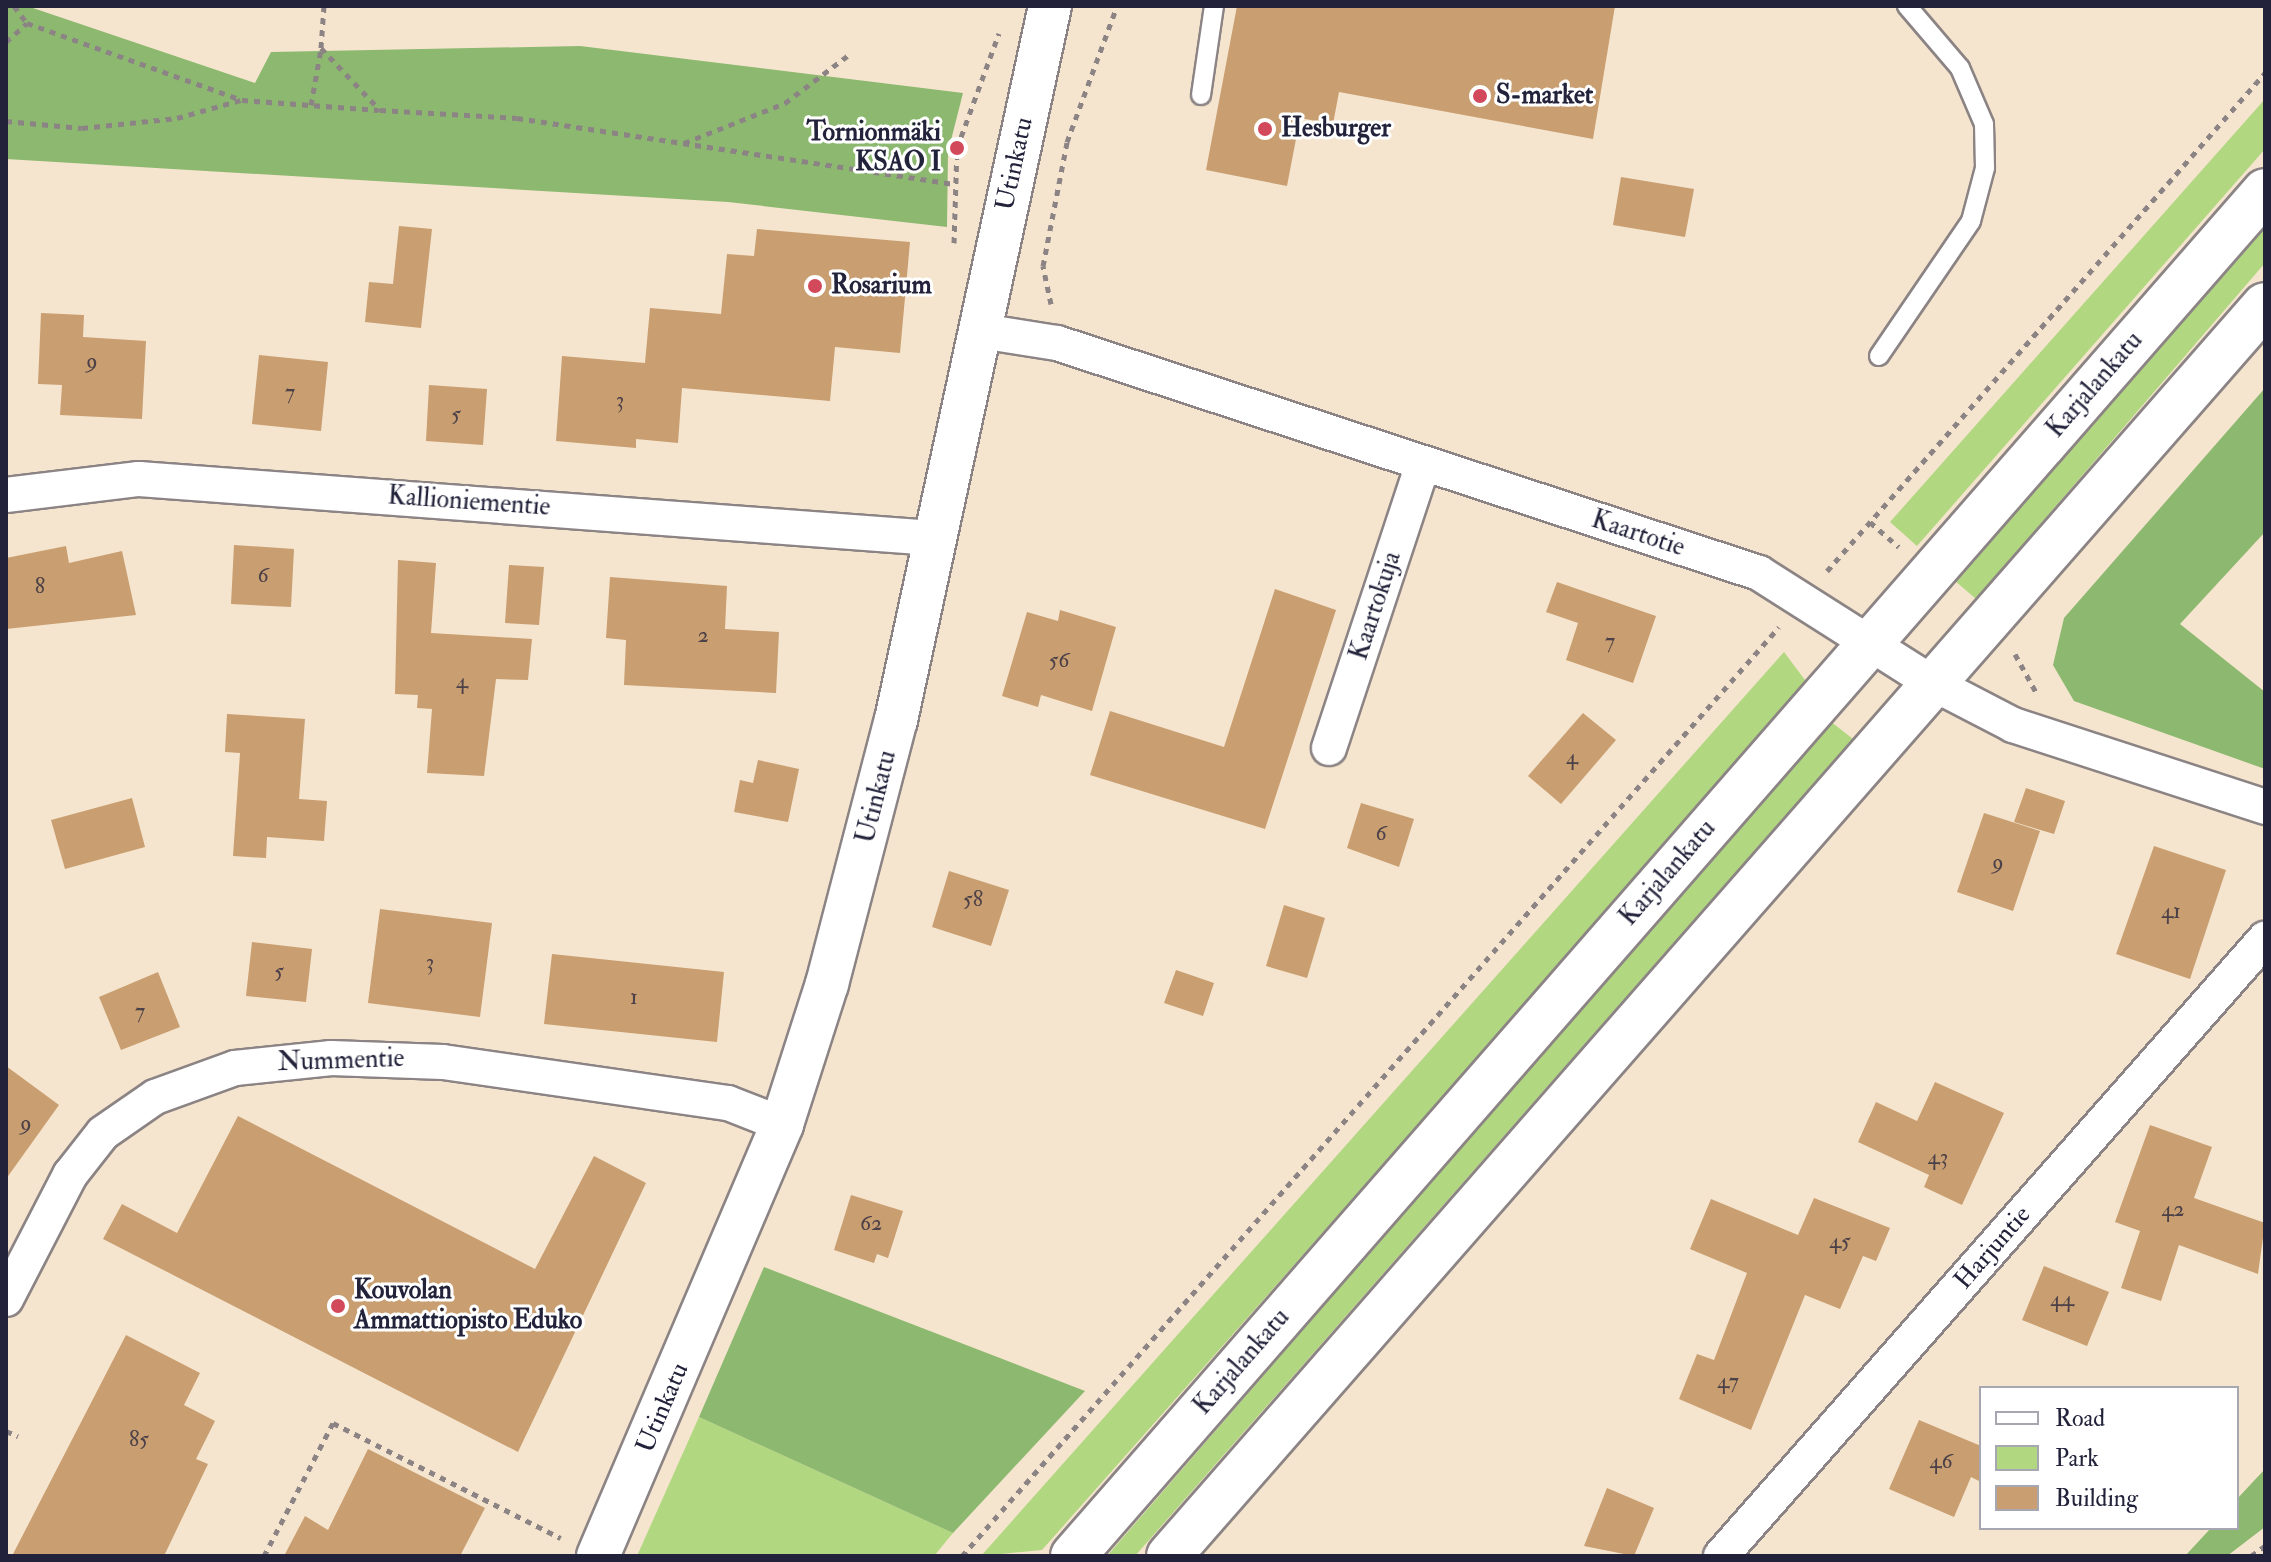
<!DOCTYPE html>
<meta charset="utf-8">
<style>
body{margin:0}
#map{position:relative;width:2271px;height:1562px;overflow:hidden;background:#f5e5ce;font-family:"IM FELL Double Pica",serif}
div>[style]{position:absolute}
.green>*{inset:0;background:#b1d781}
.forest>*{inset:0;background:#8cb86f}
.building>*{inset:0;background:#c99e70}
.path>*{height:5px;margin-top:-2.5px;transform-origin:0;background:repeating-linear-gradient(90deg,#8c8484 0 6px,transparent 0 12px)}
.roads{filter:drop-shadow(2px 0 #8c8484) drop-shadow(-2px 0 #8c8484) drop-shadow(0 2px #8c8484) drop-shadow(0 -2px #8c8484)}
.service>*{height:18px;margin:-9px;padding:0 9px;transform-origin:9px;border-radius:9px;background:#fff}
.minor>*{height:34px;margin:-17px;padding:0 17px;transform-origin:17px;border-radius:17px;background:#fff}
.tertiary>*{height:42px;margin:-21px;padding:0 21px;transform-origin:21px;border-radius:21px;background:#fff}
.secondary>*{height:44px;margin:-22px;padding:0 22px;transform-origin:22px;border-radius:22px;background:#fff}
.dots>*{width:22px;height:22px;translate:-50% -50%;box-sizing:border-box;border:4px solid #fff;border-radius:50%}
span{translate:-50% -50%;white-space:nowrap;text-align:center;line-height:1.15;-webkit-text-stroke:6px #fff;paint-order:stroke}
.number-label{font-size:22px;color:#4c4148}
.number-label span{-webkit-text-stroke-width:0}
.poi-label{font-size:26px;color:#22223b;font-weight:700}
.left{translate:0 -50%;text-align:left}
.right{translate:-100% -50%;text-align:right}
.street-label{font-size:26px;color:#22223b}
.frame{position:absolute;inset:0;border:8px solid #22223b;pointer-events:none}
.legend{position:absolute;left:1979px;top:1386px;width:260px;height:144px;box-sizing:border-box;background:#fff;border:2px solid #a7a7b1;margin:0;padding:10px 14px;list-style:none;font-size:24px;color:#22223b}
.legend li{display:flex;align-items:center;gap:16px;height:40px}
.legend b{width:40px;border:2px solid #a7a7b1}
</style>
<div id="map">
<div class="green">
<div style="clip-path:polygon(2265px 99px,2265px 149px,1917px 546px,1890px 522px)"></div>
<div style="clip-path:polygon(2265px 227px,2265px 263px,1976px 599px,1954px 580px)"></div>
<div style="clip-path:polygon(1784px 652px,1808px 684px,1042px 1550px,981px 1556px)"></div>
<div style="clip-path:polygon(1830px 721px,1853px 739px,1135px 1556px,1107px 1556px)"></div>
<div style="clip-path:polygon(699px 1417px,953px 1533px,934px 1556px,637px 1556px)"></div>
</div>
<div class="forest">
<div style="clip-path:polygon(6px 6px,27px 6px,255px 83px,271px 52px,580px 46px,963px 93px,948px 152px,947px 227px,728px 202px,6px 159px)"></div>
<div style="clip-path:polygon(2265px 388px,2265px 532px,2180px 624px,2265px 692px,2265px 769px,2074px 701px,2053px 665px,2064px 618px)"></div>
<div style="clip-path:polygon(764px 1267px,1085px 1391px,953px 1533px,699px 1417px)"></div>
<div style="clip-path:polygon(2265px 1469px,2265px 1527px,2227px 1556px,2185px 1556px,2211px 1528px,2237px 1528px,2237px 1499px)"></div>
</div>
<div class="building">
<div style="clip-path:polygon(1237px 6px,1615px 6px,1593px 139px,1339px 92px,1333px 124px,1300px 118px,1287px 186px,1206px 170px)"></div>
<div style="clip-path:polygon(1621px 177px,1694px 189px,1685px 237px,1613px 225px)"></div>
<div style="clip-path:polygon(399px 226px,432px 229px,421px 328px,365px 322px,369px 282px,393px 284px)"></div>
<div style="clip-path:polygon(757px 229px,910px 242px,900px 353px,835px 347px,830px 401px,682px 388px,678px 443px,636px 439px,636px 448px,556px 441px,562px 356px,645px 363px,650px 308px,721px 314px,727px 254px,754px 256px)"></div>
<div style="clip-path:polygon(41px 313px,84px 315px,83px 337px,146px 341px,142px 419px,60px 415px,62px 385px,38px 384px)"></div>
<div style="clip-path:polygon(259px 355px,328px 362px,321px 431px,252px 424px)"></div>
<div style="clip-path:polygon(429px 385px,487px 389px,483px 445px,426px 441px)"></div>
<div style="clip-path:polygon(234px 545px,294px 549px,291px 607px,231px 604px)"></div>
<div style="clip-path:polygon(66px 546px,69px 563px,122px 551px,136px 615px,6px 629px,6px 558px)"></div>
<div style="clip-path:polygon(398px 560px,436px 563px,431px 633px,532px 639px,528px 680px,496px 679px,484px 776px,427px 773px,432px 709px,417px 708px,418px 695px,395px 694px)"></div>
<div style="clip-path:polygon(509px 565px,544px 567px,539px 625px,505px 623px)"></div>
<div style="clip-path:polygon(610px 577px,727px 586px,725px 629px,779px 632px,776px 693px,624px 685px,626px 640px,606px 638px)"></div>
<div style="clip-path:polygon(1557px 582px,1656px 616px,1633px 683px,1566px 660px,1578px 623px,1546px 612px)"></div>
<div style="clip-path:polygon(1275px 589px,1336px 610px,1265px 829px,1090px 775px,1110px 711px,1224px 747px)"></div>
<div style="clip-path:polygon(1060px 610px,1116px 627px,1092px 711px,1041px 695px,1038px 707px,1002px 696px,1027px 612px,1058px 621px)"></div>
<div style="clip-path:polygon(1583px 713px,1616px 740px,1561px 804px,1528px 776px)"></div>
<div style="clip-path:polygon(227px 714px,305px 719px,299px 799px,327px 801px,324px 841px,267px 837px,266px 858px,233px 856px,240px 753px,225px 752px)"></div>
<div style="clip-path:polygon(758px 760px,799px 769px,788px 822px,734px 812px,740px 780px,753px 783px)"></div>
<div style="clip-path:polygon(2026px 788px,2065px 801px,2054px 834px,2014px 822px)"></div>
<div style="clip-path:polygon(132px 798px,145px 847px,65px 869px,51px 820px)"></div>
<div style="clip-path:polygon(1361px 803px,1414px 819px,1399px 867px,1347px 848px)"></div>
<div style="clip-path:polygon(1984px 813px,2040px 831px,2013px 911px,1957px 892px)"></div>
<div style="clip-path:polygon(2154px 846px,2226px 870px,2190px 979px,2116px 954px)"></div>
<div style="clip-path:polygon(949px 871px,1009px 890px,991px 946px,932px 927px)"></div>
<div style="clip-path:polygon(1284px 905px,1325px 918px,1307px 978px,1266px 966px)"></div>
<div style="clip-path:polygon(380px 909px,492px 923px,480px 1017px,368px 1003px)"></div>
<div style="clip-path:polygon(252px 942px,312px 949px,306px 1002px,246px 996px)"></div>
<div style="clip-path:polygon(552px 954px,724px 972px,717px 1042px,544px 1024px)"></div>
<div style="clip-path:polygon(1176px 970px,1214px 983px,1203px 1016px,1164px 1003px)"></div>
<div style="clip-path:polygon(158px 972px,180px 1027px,121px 1050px,99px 997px)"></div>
<div style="clip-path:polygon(6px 1066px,59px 1105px,6px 1179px)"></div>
<div style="clip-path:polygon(1935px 1082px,2004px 1113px,1962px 1205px,1924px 1187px,1929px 1175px,1858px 1142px,1876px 1102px,1917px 1121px)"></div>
<div style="clip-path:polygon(238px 1116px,535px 1269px,594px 1156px,646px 1183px,518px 1452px,103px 1239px,122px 1204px,177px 1233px)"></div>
<div style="clip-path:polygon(2150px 1125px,2212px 1147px,2194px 1198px,2265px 1223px,2258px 1274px,2179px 1245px,2161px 1301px,2121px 1288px,2140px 1231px,2115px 1222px)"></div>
<div style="clip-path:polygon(851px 1195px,903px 1211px,888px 1258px,877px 1254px,874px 1263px,834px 1250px)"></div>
<div style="clip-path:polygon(1814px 1198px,1890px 1228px,1876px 1261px,1863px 1256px,1840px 1309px,1805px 1295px,1751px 1430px,1679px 1399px,1697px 1354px,1714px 1360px,1747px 1273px,1690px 1249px,1711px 1199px,1798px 1235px)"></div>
<div style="clip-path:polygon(2044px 1266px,2109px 1292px,2087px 1346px,2022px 1320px)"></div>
<div style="clip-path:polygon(126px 1335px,200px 1373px,184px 1405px,215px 1421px,196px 1459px,208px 1464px,164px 1556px,12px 1556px)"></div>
<div style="clip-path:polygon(1919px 1420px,1981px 1446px,1981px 1482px,1971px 1477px,1954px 1517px,1889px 1489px)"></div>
<div style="clip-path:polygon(368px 1449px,485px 1508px,460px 1556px,284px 1556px,305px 1516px,328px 1530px)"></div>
<div style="clip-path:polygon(1607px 1488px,1654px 1508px,1634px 1556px,1584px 1546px)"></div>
</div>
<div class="path">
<div style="left:14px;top:6px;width:21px;rotate:53deg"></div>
<div style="left:324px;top:6px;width:42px;rotate:94.1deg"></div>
<div style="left:321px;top:48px;width:86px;rotate:46.4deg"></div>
<div style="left:380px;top:110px;width:137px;rotate:3.3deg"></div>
<div style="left:517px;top:118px;width:442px;rotate:8.6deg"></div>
<div style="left:6px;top:42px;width:28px;rotate:-42deg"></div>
<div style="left:27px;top:23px;width:228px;rotate:19.7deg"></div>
<div style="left:242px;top:100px;width:137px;rotate:4.2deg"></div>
<div style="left:311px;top:105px;width:57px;rotate:-79.9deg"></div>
<div style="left:6px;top:121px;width:76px;rotate:5.3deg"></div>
<div style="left:82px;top:128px;width:96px;rotate:-6deg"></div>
<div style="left:177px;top:118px;width:66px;rotate:-15.7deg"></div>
<div style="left:684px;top:143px;width:109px;rotate:-21.6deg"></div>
<div style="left:785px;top:103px;width:83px;rotate:-37.1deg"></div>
<div style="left:954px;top:243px;width:95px;rotate:-88.2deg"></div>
<div style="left:957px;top:148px;width:122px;rotate:-69.9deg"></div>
<div style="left:1051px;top:304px;width:39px;rotate:-102deg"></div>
<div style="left:1043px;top:266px;width:126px;rotate:-79deg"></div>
<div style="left:1067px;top:142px;width:145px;rotate:-69.8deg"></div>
<div style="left:1870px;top:522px;width:38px;rotate:41deg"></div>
<div style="left:1827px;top:571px;width:663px;rotate:-48.67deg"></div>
<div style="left:2015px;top:654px;width:46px;rotate:61.2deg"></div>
<div style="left:6px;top:1431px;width:13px;rotate:23deg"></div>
<div style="left:264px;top:1556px;width:150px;rotate:-62.6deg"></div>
<div style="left:333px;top:1423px;width:255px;rotate:26.8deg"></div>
<div style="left:962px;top:1556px;width:1237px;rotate:-48.67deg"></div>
<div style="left:2251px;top:1556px;width:17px;rotate:-36deg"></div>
</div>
<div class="roads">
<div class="service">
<div style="left:1201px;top:95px;width:90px;rotate:-81.7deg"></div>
<div style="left:1879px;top:356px;width:163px;rotate:-55.7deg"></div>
<div style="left:1971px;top:221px;width:55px;rotate:-75.2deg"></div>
<div style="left:1985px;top:168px;width:44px;rotate:-91.3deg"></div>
<div style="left:1984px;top:124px;width:61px;rotate:-113.2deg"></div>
<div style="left:1960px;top:68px;width:82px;rotate:-130.5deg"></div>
</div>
<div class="minor">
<div style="left:981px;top:331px;width:77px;rotate:9deg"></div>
<div style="left:1057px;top:343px;width:739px;rotate:18.14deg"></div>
<div style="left:1759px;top:573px;width:207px;rotate:32.4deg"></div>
<div style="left:1934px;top:684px;width:89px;rotate:27.4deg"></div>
<div style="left:2013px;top:725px;width:265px;rotate:18deg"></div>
<div style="left:6px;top:495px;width:134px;rotate:-6.9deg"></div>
<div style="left:139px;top:479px;width:796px;rotate:4.25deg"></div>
<div style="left:1329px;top:748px;width:299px;rotate:-71.7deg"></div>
<div style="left:6px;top:1299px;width:140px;rotate:-62.7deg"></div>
<div style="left:70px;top:1175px;width:53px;rotate:-51.8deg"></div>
<div style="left:103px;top:1133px;width:63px;rotate:-34.7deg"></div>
<div style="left:155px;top:1097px;width:85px;rotate:-19.9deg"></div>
<div style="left:235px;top:1068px;width:97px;rotate:-5.9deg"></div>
<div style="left:331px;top:1058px;width:112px;rotate:2deg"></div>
<div style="left:443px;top:1062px;width:288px;rotate:8.2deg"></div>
<div style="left:728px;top:1103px;width:58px;rotate:21.3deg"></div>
<div style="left:1721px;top:1556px;width:823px;rotate:-48.6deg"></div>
</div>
<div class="tertiary">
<div style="left:598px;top:1556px;width:470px;rotate:-66.9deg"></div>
<div style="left:782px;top:1124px;width:147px;rotate:-72.2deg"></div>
<div style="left:827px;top:984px;width:273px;rotate:-75.4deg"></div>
<div style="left:896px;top:720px;width:730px;rotate:-77.83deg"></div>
</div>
<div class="secondary">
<div style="left:1073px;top:1556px;width:1812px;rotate:-48.87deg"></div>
<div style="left:1169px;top:1556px;width:1663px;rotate:-48.78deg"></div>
</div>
</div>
<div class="dots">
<div style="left:1480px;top:96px;background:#d1495b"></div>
<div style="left:1265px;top:129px;background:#d1495b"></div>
<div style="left:957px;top:148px;background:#d1495b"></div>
<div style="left:815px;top:286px;background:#d1495b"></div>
<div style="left:338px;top:1306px;background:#d1495b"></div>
</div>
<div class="number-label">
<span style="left:92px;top:362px">9</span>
<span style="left:290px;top:393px">7</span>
<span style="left:620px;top:401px">3</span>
<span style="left:456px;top:415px">5</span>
<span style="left:263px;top:576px">6</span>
<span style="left:40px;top:587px">8</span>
<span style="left:703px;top:636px">2</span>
<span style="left:1610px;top:642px">7</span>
<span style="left:1059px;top:661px">56</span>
<span style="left:462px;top:682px">4</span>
<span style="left:1572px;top:758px">4</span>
<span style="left:1381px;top:834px">6</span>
<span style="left:1998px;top:863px">9</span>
<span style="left:973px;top:900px">58</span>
<span style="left:2171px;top:912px">41</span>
<span style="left:430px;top:963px">3</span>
<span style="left:279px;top:972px">5</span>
<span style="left:634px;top:998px">1</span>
<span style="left:140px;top:1012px">7</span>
<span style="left:26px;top:1124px">9</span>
<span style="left:1938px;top:1158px">43</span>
<span style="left:2173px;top:1210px">42</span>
<span style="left:871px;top:1224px">62</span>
<span style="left:1840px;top:1242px">45</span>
<span style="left:2062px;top:1300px">44</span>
<span style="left:1728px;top:1382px">47</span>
<span style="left:139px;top:1440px">85</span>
<span style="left:1941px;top:1462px">46</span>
</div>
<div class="poi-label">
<span class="left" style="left:1496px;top:96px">S-market</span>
<span class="left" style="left:1281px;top:129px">Hesburger</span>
<span class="right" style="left:941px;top:148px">Tornionmäki<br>KSAO I</span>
<span class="left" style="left:831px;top:286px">Rosarium</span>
<span class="left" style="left:354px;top:1306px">Kouvolan<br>Ammattiopisto Eduko</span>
</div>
<div class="street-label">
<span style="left:1015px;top:164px;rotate:-78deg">Utinkatu</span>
<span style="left:2095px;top:385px;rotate:-49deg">Karjalankatu</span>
<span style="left:469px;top:502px;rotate:4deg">Kallioniementie</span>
<span style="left:1638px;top:534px;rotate:18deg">Kaartotie</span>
<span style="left:1376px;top:606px;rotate:-72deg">Kaartokuja</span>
<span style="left:877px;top:797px;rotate:-76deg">Utinkatu</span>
<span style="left:1668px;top:873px;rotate:-49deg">Karjalankatu</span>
<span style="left:341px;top:1061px;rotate:-2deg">Nummentie</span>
<span style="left:1993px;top:1248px;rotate:-49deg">Harjuntie</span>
<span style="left:1242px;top:1362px;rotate:-49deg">Karjalankatu</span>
<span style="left:663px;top:1408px;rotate:-67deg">Utinkatu</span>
</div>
<div class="frame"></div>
<ul class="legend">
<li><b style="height:10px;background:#fff"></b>Road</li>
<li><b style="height:22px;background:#b1d781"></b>Park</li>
<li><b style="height:22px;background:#c99e70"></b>Building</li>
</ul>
</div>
